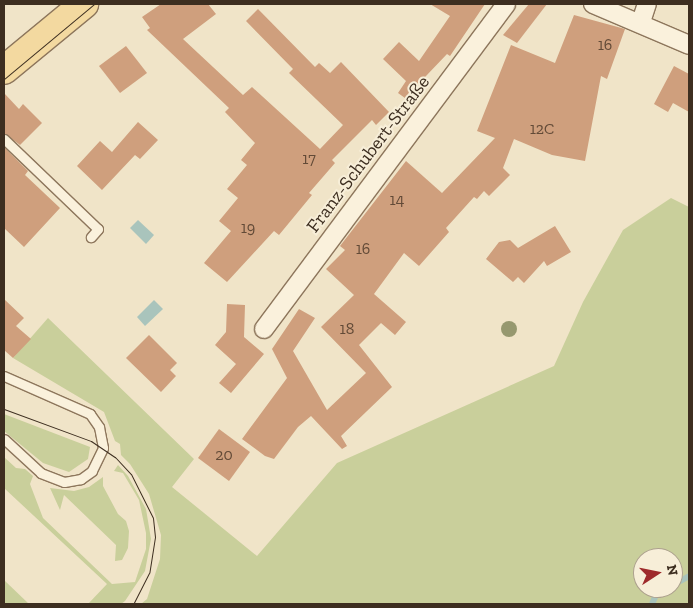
<!DOCTYPE html>
<meta charset="utf-8">
<style>
body{margin:0}
#map{position:relative;width:693px;height:608px;overflow:hidden;background:#f0e4c8;font-family:"Zilla Slab",serif}
div>[style]{position:absolute}
.green>*{inset:0;background:#c9cf9b}
.water>*{inset:0;background:#a9c4bc}
.stream>*{height:6px;margin:-3px;padding:0 3px;transform-origin:3px;border-radius:3px;background:#a9c4bc}
.building>*{inset:0;background:#cf9f7d}
.roads{filter:drop-shadow(1px 0 #8d765c) drop-shadow(-1px 0 #8d765c) drop-shadow(0 1px #8d765c) drop-shadow(0 -1px #8d765c)}
.service>*{height:9px;margin:-4.5px;padding:0 4.5px;transform-origin:4.5px;border-radius:4.5px;background:#faf1dc}
.minor>*{height:18px;margin:-9px;padding:0 9px;transform-origin:9px;border-radius:9px;background:#faf1dc}
.primary>*{height:28px;margin:-14px;padding:0 14px;transform-origin:14px;border-radius:14px;background:#f3d9a0}
.tram>*{height:1px;margin:-0.5px;padding:0 0.5px;transform-origin:0.5px;border-radius:0.5px;background:#3d2e20}
.trees>*{width:16px;height:16px;margin:-8px;border-radius:50%;background:#96986f}
span{translate:-50% -50%;white-space:nowrap;text-align:center;line-height:1.15;-webkit-text-stroke:4px #f7eed8;paint-order:stroke}
.number-label{font-size:16px;color:#624a37}
.number-label span{-webkit-text-stroke-width:0}
.street-label{font-size:19px;color:#3d2e20}
.frame{position:absolute;inset:0;border:5px solid #3d2e20;pointer-events:none}
.north{position:absolute;left:633px;top:548px;width:50px;height:50px;box-sizing:border-box;background:#f7eed8;border:1px solid #ada18e;border-radius:50%;rotate:79deg;font-size:14px;font-weight:700;line-height:20px;text-align:center;color:#3d2e20}
.north::after{content:'';display:block;margin:auto;width:18px;height:22px;background:#9e2a2b;clip-path:polygon(50% 0,100% 100%,50% 72%,0 100%)}
</style>
<div id="map">
<div class="green">
<div style="clip-path:polygon(evenodd,671px 198px,689px 207px,689px 604px,141px 604px,147px 599px,160px 559px,161px 535px,149px 494px,130px 464px,121px 455px,120px 444px,115px 441px,104px 412px,13px 358px,48px 318px,194px 459px,172px 487px,257px 556px,337px 463px,554px 366px,583px 302px,623px 230px,671px 198px,643px 558px,673px 558px,673px 588px,643px 588px,643px 558px)"></div>
<div style="clip-path:polygon(4px 414px,90px 447px,88px 459px,69px 472px,43px 463px,4px 431px)"></div>
<div style="clip-path:polygon(4px 457px,16px 468px,25px 469px,33px 476px,30px 484px,43px 518px,112px 584px,135px 582px,146px 549px,146px 533px,139px 500px,123px 473px,114px 471px,118px 465px,128px 476px,146px 509px,151px 539px,145px 571px,125px 601px,121px 604px,88px 604px,107px 584px,4px 488px)"></div>
<div style="clip-path:polygon(103px 477px,103px 486px,118px 514px,126px 521px,129px 531px,128px 548px,122px 560px,115px 561px,116px 545px,64px 495px,60px 510px,50px 488px,74px 491px,89px 487px)"></div>
<div style="clip-path:polygon(4px 580px,29px 604px,4px 604px)"></div>
</div>
<div class="water">
<div style="clip-path:polygon(138px 220px,154px 235px,146px 244px,130px 228px)"></div>
<div style="clip-path:polygon(154px 300px,163px 309px,145px 326px,137px 317px)"></div>
</div>
<div class="stream">
<div style="left:673px;top:585px;width:18px;rotate:-29deg"></div>
<div style="left:652px;top:604px;width:12px;rotate:-66deg"></div>
<div style="left:657px;top:593px;width:10px;rotate:-29deg"></div>
</div>
<div class="building">
<div style="clip-path:polygon(161px 4px,208px 4px,216px 14px,183px 39px,243px 95px,252px 87px,320px 149px,343px 125px,289px 73px,293px 69px,246px 21px,258px 9px,315px 67px,319px 63px,330px 73px,341px 62px,389px 112px,376px 125px,372px 120px,332px 160px,335px 163px,309px 193px,312px 195px,279px 235px,274px 231px,227px 282px,204px 263px,231px 231px,219px 221px,238px 198px,227px 189px,247px 165px,241px 160px,255px 143px,225px 112px,229px 108px,147px 30px,150px 28px,142px 17px)"></div>
<div style="clip-path:polygon(430px 4px,485px 4px,450px 56px,447px 54px,405px 98px,398px 93px,406px 81px,383px 59px,399px 42px,419px 61px,450px 16px)"></div>
<div style="clip-path:polygon(529px 4px,547px 4px,517px 43px,503px 35px)"></div>
<div style="clip-path:polygon(574px 15px,625px 29px,607px 79px,601px 76px,585px 161px,552px 155px,514px 139px,503px 168px,510px 175px,489px 196px,484px 191px,477px 199px,474px 197px,446px 228px,449px 232px,419px 266px,404px 253px,374px 294px,406px 322px,395px 335px,381px 323px,359px 345px,392px 387px,341px 436px,347px 446px,342px 449px,311px 416px,298px 427px,274px 459px,265px 456px,242px 439px,287px 378px,272px 349px,299px 309px,315px 318px,293px 351px,327px 410px,366px 373px,321px 327px,354px 295px,326px 269px,345px 250px,340px 246px,406px 161px,442px 193px,495px 138px,477px 131px,511px 45px,555px 63px)"></div>
<div style="clip-path:polygon(126px 46px,147px 73px,120px 93px,99px 66px)"></div>
<div style="clip-path:polygon(674px 66px,689px 74px,689px 112px,673px 103px,668px 112px,654px 104px)"></div>
<div style="clip-path:polygon(4px 93px,19px 109px,23px 104px,42px 123px,20px 145px,4px 133px)"></div>
<div style="clip-path:polygon(138px 122px,158px 140px,140px 159px,135px 155px,102px 190px,77px 166px,100px 141px,112px 152px)"></div>
<div style="clip-path:polygon(4px 147px,28px 171px,25px 175px,60px 208px,24px 247px,4px 228px)"></div>
<div style="clip-path:polygon(555px 226px,571px 252px,547px 266px,544px 261px,524px 283px,518px 277px,513px 282px,486px 259px,499px 242px,510px 240px,518px 248px)"></div>
<div style="clip-path:polygon(4px 299px,24px 318px,16px 326px,31px 339px,13px 358px,4px 350px)"></div>
<div style="clip-path:polygon(227px 304px,245px 305px,244px 337px,264px 354px,231px 393px,219px 383px,236px 364px,215px 345px,226px 332px)"></div>
<div style="clip-path:polygon(149px 335px,177px 363px,170px 370px,176px 376px,161px 392px,126px 358px)"></div>
<div style="clip-path:polygon(219px 429px,250px 452px,229px 481px,198px 458px)"></div>
</div>
<div class="roads">
<div class="service">
<div style="left:4px;top:139px;width:130px;rotate:43.8deg"></div>
<div style="left:98px;top:229px;width:11px;rotate:131deg"></div>
<div style="left:4px;top:376px;width:94px;rotate:23.8deg"></div>
<div style="left:90px;top:414px;width:16px;rotate:55deg"></div>
<div style="left:99px;top:427px;width:21px;rotate:79deg"></div>
<div style="left:103px;top:448px;width:25px;rotate:116deg"></div>
<div style="left:92px;top:471px;width:14px;rotate:144deg"></div>
<div style="left:81px;top:479px;width:17px;rotate:170deg"></div>
<div style="left:64px;top:482px;width:25px;rotate:-159deg"></div>
<div style="left:41px;top:473px;width:50px;rotate:-137.4deg"></div>
</div>
<div class="minor">
<div style="left:593px;top:4px;width:104px;rotate:23.1deg"></div>
<div style="left:641px;top:22px;width:19px;rotate:-72deg"></div>
<div style="left:264px;top:329px;width:405px;rotate:-53.3deg"></div>
</div>
<div class="primary">
<div style="left:4px;top:70px;width:104px;rotate:-39.5deg"></div>
</div>
</div>
<div class="tram">
<div style="left:4px;top:79px;width:117px;rotate:-39.8deg"></div>
<div style="left:4px;top:409px;width:93px;rotate:20.2deg"></div>
<div style="left:91px;top:441px;width:29px;rotate:34deg"></div>
<div style="left:115px;top:457px;width:23px;rotate:47deg"></div>
<div style="left:131px;top:474px;width:49px;rotate:63.4deg"></div>
<div style="left:153px;top:518px;width:19px;rotate:84deg"></div>
<div style="left:155px;top:537px;width:36px;rotate:99deg"></div>
<div style="left:149px;top:573px;width:35px;rotate:117deg"></div>
</div>
<div class="trees">
<div style="left:509px;top:329px"></div>
</div>
<div class="number-label">
<span style="left:605px;top:45px">16</span>
<span style="left:542px;top:129px">12C</span>
<span style="left:309px;top:159px">17</span>
<span style="left:397px;top:200px">14</span>
<span style="left:248px;top:228px">19</span>
<span style="left:363px;top:249px">16</span>
<span style="left:347px;top:329px">18</span>
<span style="left:224px;top:455px">20</span>
</div>
<div class="street-label">
<span style="left:368px;top:154px;rotate:-53deg">Franz-Schubert-Straße</span>
</div>
<div class="frame"></div>
<div class="north">N</div>
</div>
